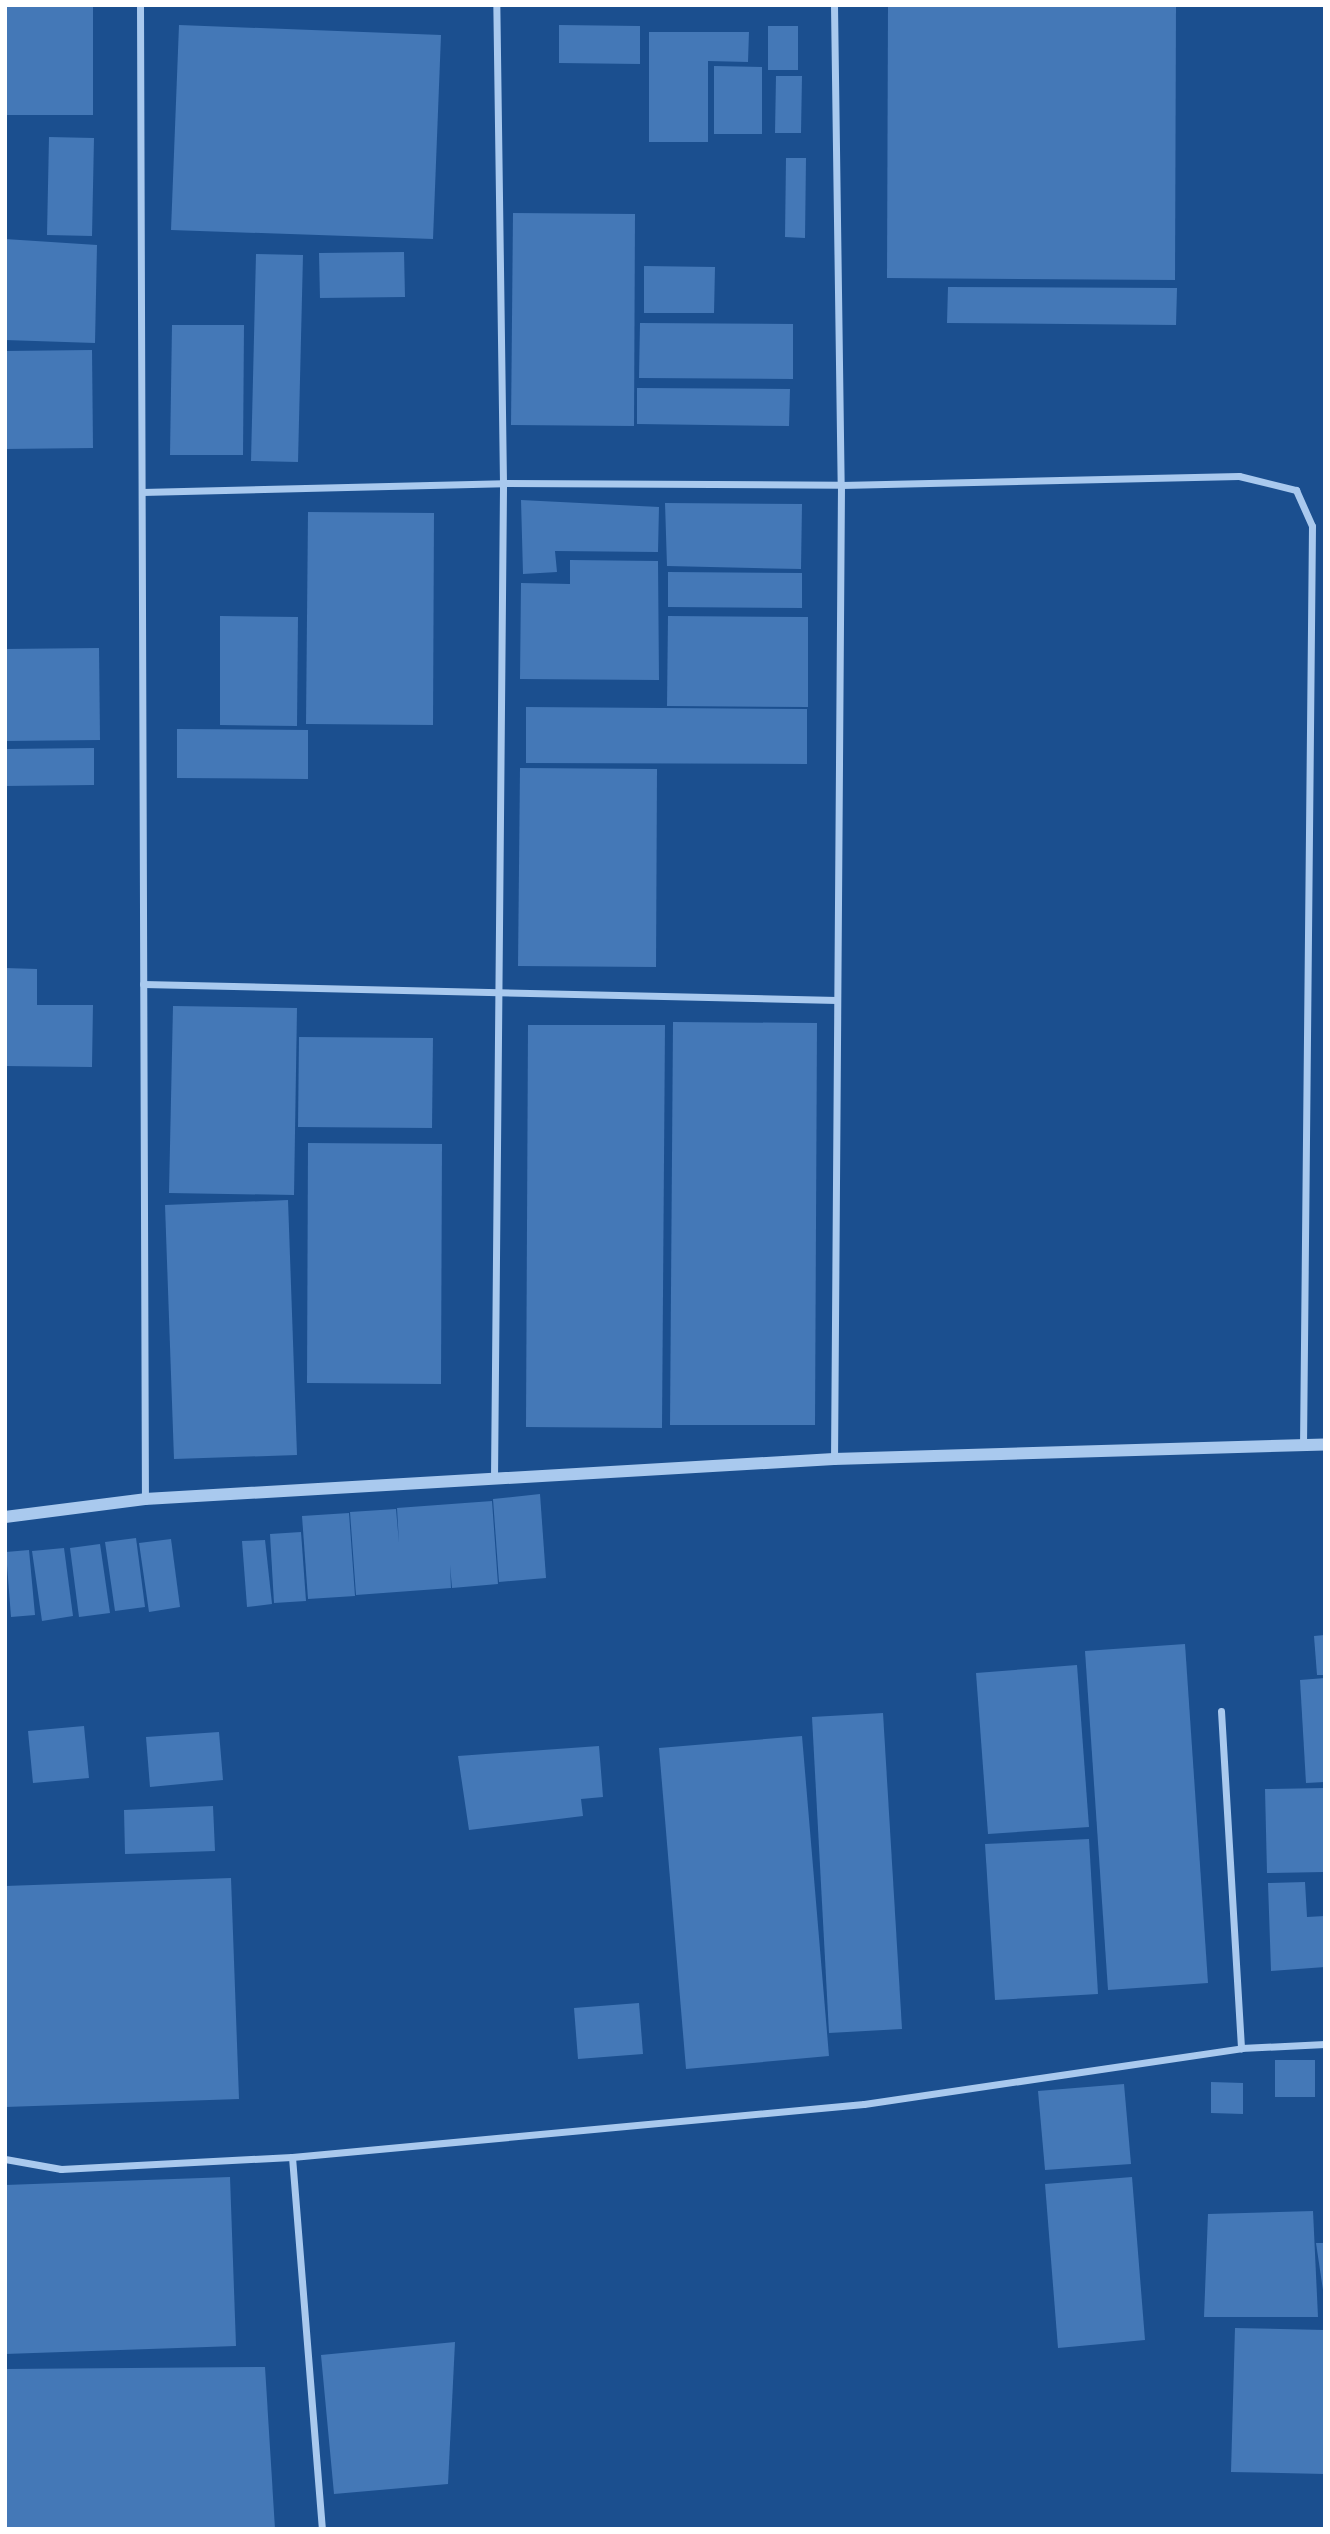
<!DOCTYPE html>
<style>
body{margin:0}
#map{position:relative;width:1330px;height:2534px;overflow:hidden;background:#1b4f8f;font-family:"Asap Condensed",sans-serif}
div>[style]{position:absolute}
.building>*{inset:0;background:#4478b7}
.minor>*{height:7px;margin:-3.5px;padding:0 3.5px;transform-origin:3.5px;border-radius:3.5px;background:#a9c9ee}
.tertiary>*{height:12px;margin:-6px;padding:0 6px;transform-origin:6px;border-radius:6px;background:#a9c9ee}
span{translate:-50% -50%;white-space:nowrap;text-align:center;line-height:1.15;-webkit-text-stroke:6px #1b4f8f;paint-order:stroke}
.frame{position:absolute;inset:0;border:7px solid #fff;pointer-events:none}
</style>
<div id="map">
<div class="building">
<div style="clip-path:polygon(5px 5px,93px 5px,93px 115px,5px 115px)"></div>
<div style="clip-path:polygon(888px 5px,1176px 5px,1175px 280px,887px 278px)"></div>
<div style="clip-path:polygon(179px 25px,441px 35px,433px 239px,171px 230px)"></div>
<div style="clip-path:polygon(559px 25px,640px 26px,640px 64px,559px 63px)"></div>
<div style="clip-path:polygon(768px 26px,798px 26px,798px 70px,768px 70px)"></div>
<div style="clip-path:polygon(649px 32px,749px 32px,748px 62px,708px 61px,708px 142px,649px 142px)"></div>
<div style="clip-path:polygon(714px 66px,762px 67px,762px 134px,714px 134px)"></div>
<div style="clip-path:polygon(776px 76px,802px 76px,801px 133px,775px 133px)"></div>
<div style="clip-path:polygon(49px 137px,94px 138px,92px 236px,47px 235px)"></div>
<div style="clip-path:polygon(786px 158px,806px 158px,805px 238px,785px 237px)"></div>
<div style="clip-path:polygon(513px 213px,635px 214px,634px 426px,511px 425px)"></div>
<div style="clip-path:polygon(5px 239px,97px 245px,95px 343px,5px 340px)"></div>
<div style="clip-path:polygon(404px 252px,405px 297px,320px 298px,319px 253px)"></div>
<div style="clip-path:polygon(256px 254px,303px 255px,298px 462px,251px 461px)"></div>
<div style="clip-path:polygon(644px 266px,715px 267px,714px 313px,644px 313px)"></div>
<div style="clip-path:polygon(948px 287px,1177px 288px,1176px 325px,947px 323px)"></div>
<div style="clip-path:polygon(640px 323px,793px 324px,793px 379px,639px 378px)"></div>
<div style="clip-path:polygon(172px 325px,244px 325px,243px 455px,170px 455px)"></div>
<div style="clip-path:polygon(92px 350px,93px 448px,5px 449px,5px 351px)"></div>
<div style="clip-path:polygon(637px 388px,790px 389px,789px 426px,637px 424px)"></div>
<div style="clip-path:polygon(521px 500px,659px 507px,658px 552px,555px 551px,557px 572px,523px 574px)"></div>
<div style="clip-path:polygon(665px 503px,802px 504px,801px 569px,667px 566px)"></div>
<div style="clip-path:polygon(308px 512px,434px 513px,433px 725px,306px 724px)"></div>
<div style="clip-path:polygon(570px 560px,658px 561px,659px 680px,520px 679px,521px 583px,570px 584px)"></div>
<div style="clip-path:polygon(668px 572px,802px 573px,802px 608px,668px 607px)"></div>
<div style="clip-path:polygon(220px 616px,298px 617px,297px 726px,220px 725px)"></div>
<div style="clip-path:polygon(668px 616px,808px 617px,808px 707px,667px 706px)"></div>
<div style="clip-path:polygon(99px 648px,100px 740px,5px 741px,5px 649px)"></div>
<div style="clip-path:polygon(526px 707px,807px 709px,807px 764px,526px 763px)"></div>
<div style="clip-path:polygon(177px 729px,308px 730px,308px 779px,177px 778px)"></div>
<div style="clip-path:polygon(94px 748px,94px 785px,5px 786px,5px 749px)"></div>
<div style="clip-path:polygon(520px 768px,657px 769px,656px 967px,518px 966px)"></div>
<div style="clip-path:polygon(5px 968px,37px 969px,37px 1005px,93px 1005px,92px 1067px,5px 1066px)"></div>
<div style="clip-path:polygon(173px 1006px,297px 1008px,294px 1195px,169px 1193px)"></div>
<div style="clip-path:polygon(673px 1022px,817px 1023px,815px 1425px,670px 1425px)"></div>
<div style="clip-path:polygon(528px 1025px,665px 1025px,662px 1428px,526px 1427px)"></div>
<div style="clip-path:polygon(299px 1037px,433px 1038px,432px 1128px,298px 1127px)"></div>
<div style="clip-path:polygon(308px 1143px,442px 1144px,441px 1384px,307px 1383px)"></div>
<div style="clip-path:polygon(288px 1200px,297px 1455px,174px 1459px,165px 1205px)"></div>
<div style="clip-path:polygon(540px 1494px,546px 1578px,499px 1582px,493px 1499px)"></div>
<div style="clip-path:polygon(492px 1501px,498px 1584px,452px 1588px,450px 1565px,451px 1588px,356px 1595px,350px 1512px,396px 1509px,399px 1543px,397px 1508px)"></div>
<div style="clip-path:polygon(349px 1513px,355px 1596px,308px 1599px,302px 1516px)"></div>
<div style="clip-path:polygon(301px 1532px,306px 1601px,274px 1603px,270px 1534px)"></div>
<div style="clip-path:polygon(136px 1538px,145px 1607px,115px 1611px,105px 1542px)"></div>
<div style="clip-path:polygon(171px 1539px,180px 1607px,149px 1612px,139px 1543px)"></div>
<div style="clip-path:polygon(265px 1540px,272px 1604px,247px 1607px,242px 1541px)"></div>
<div style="clip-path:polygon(100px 1544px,110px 1613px,79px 1617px,70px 1548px)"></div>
<div style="clip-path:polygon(64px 1548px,73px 1616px,42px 1621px,32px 1551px)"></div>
<div style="clip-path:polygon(29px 1550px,35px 1615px,11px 1617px,6px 1552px)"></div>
<div style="clip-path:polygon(1325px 1635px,1325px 1675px,1317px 1675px,1314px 1636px)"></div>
<div style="clip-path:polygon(1185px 1644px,1208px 1983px,1108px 1990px,1085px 1651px)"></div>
<div style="clip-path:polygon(1077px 1665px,1089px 1827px,988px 1834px,976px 1673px)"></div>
<div style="clip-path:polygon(1325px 1678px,1325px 1782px,1306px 1783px,1300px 1680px)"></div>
<div style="clip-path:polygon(883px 1713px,902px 2029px,829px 2033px,812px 1717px)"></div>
<div style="clip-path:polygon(84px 1726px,89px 1778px,33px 1783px,28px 1731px)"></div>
<div style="clip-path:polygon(219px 1732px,223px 1780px,150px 1787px,146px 1737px)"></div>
<div style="clip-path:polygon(802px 1736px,829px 2056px,686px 2069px,659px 1748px)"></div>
<div style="clip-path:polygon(599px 1746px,603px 1797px,581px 1799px,583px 1816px,469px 1830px,458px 1756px)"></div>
<div style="clip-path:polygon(1325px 1788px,1325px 1872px,1267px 1873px,1265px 1789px)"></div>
<div style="clip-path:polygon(213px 1806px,215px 1851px,125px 1854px,124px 1810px)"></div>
<div style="clip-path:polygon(1089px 1839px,1098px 1994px,995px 2000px,985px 1844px)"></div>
<div style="clip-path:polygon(231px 1878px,239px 2099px,5px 2107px,5px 1886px)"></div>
<div style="clip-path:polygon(1305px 1882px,1307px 1917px,1325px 1916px,1325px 1967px,1271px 1971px,1268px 1883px)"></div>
<div style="clip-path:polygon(639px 2003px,643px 2054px,578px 2059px,574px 2008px)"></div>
<div style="clip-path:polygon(1275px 2060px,1315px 2060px,1315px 2097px,1275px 2097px)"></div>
<div style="clip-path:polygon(1211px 2082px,1243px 2083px,1243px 2114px,1211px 2113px)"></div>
<div style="clip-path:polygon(1124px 2084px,1131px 2164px,1045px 2170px,1038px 2091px)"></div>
<div style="clip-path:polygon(230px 2177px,236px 2346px,5px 2354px,5px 2185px)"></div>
<div style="clip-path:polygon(1132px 2177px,1145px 2340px,1058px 2348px,1045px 2184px)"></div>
<div style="clip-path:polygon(1313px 2211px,1318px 2317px,1204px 2317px,1208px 2214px)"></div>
<div style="clip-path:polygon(1316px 2243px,1325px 2243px,1325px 2290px,1323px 2290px)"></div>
<div style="clip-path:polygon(1235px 2328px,1325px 2330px,1325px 2474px,1231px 2472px)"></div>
<div style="clip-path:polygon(455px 2342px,448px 2484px,334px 2494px,321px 2355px)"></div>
<div style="clip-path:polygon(265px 2367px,275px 2529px,5px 2529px,5px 2369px)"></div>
</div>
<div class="minor">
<div style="left:140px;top:5px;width:1494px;rotate:89.81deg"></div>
<div style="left:834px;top:5px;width:480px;rotate:89.2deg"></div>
<div style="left:841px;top:485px;width:974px;rotate:90.41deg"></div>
<div style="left:142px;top:492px;width:361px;rotate:-1.4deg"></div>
<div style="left:503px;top:483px;width:338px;rotate:0.3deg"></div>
<div style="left:841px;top:485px;width:398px;rotate:-1.3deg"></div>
<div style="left:1239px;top:476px;width:59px;rotate:13.8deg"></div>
<div style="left:1296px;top:490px;width:39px;rotate:66deg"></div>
<div style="left:1312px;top:526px;width:919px;rotate:90.56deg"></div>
<div style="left:143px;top:984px;width:694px;rotate:1.32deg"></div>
<div style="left:494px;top:1479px;width:996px;rotate:-89.48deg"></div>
<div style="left:503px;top:483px;width:478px;rotate:-90.8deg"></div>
<div style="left:1221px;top:1711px;width:338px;rotate:86.6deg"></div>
<div style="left:292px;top:2157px;width:373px;rotate:85.4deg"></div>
<div style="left:5px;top:2159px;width:57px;rotate:10.1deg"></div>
<div style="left:61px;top:2169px;width:231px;rotate:-3deg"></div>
<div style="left:292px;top:2157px;width:574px;rotate:-5.29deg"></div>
<div style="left:864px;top:2104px;width:381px;rotate:-8.4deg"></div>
<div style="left:1241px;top:2048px;width:84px;rotate:-2.7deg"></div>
</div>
<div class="tertiary">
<div style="left:5px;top:1517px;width:141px;rotate:-7.3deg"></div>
<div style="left:145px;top:1499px;width:690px;rotate:-3.32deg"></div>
<div style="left:834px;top:1459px;width:491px;rotate:-1.7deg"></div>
</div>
<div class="frame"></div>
</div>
